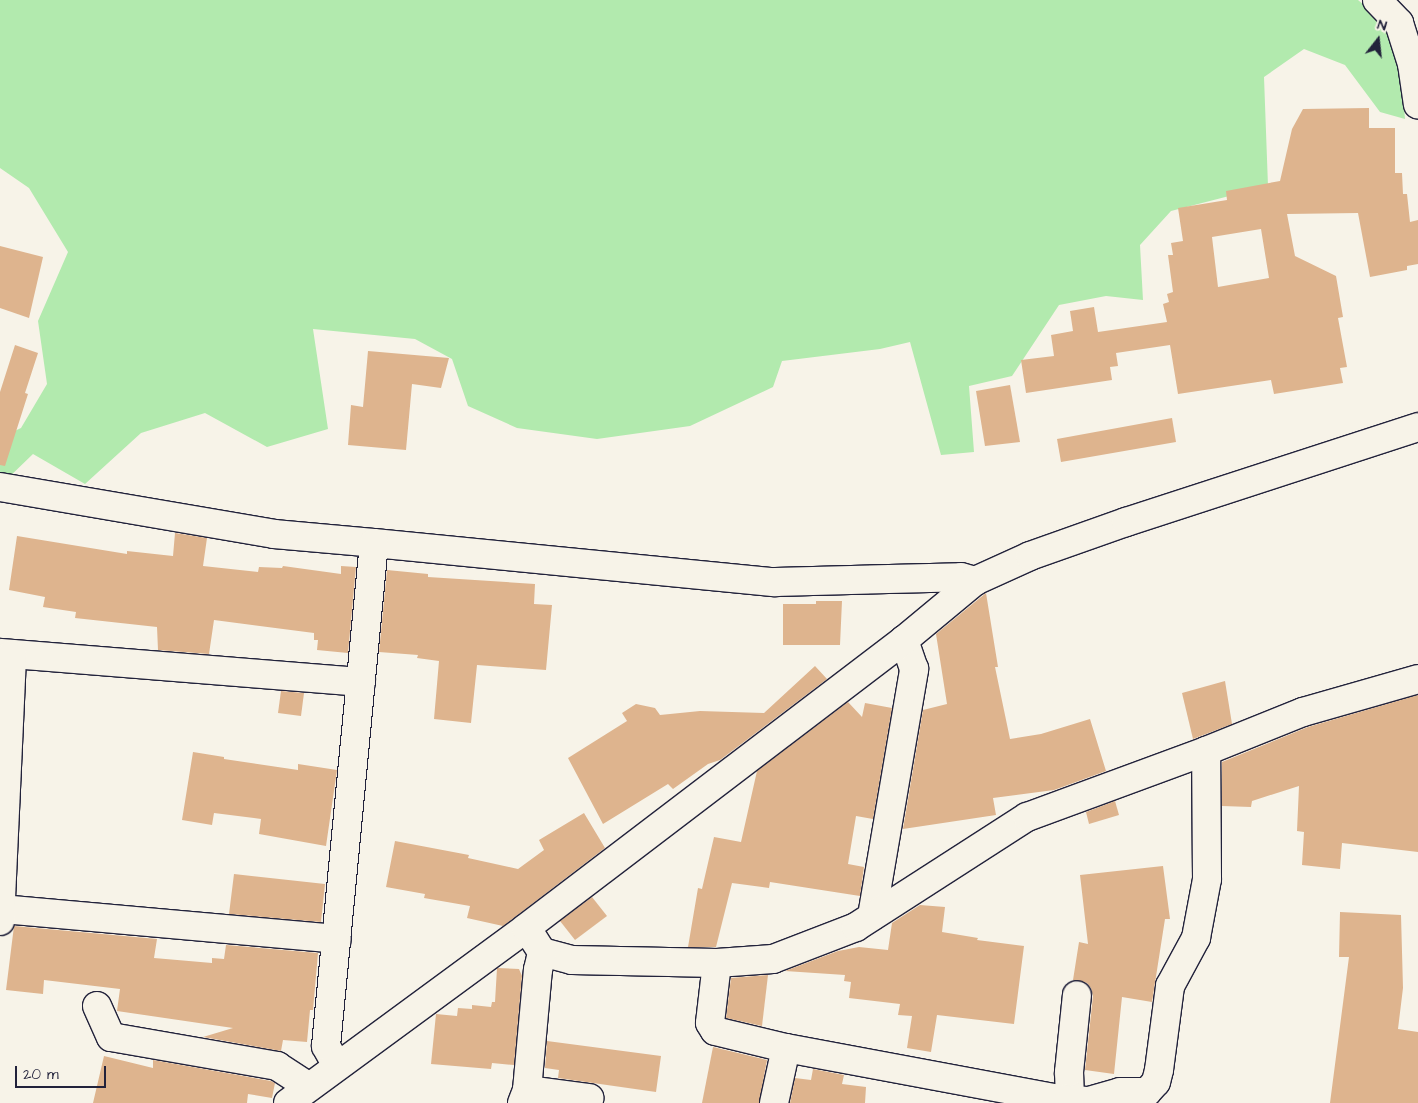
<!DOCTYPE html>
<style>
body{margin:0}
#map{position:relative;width:1418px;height:1103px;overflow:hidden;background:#f7f3e8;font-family:"Architects Daughter",sans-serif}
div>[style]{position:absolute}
.green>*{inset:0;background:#b2eaae}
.building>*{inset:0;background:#deb48e}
.roads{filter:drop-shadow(1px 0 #22223b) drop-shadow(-1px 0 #22223b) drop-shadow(0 1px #22223b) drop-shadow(0 -1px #22223b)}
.minor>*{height:28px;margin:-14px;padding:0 14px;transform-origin:14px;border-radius:14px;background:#f7f3e8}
span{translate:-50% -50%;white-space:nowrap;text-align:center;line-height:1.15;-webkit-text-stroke:4.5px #f7f3e8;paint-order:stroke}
.north{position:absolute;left:1353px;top:15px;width:50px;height:50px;-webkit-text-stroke:4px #f7f3e8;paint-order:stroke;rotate:16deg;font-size:14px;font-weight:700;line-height:20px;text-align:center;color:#22223b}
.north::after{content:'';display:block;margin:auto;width:18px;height:22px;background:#22223b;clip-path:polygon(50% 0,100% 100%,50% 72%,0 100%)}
.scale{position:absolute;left:15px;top:1066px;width:91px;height:22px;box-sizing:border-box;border:2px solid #22223b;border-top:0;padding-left:6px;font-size:15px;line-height:18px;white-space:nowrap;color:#22223b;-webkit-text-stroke:4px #f7f3e8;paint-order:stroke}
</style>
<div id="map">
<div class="green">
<div style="clip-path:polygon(0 0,1358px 0,1398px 34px,1405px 119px,1380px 112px,1345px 65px,1304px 49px,1264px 77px,1268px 186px,1171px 211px,1140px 245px,1143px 300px,1106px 296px,1059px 305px,1012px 376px,969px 386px,974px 452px,941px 455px,910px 342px,880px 349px,782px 361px,773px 387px,690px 426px,597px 439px,517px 428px,468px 406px,452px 359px,415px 339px,313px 329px,328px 429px,267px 447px,205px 413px,141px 433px,85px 484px,33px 454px,3px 483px,0 480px,0 438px,21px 428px,47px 384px,38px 321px,68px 252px,29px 188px,0 168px)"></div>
</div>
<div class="building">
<div style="clip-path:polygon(evenodd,1369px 108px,1369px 128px,1395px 128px,1395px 173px,1402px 173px,1403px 194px,1407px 194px,1410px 222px,1418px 220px,1418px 264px,1407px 266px,1407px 270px,1370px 277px,1358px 213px,1287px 214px,1295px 256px,1336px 276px,1343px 317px,1338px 318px,1347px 367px,1340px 368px,1343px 383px,1274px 394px,1271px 380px,1178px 394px,1170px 345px,1116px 353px,1118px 366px,1110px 367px,1112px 380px,1026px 393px,1021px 360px,1054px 356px,1051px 335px,1073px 331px,1070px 311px,1094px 307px,1098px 332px,1167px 322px,1163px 304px,1169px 302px,1167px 294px,1173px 292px,1168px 255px,1173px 255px,1171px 243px,1183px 241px,1178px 208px,1227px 200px,1226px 191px,1280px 181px,1292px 129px,1303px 109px,1369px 108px,1261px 229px,1269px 278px,1218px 287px,1212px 237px,1261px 229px)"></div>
<div style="clip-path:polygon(0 246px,43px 257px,29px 318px,0 308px)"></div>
<div style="clip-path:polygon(15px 345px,38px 353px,25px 393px,28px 394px,5px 466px,0 465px,0 392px)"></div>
<div style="clip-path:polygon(368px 351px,449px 358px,441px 388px,412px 384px,406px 450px,348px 445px,351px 405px,363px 407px)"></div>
<div style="clip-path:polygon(1010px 385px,1020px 442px,985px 446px,976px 391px)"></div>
<div style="clip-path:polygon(1172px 418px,1176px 442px,1061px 462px,1057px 439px)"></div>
<div style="clip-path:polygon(175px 533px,207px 538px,203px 566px,258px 572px,259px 567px,282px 568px,283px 566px,341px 574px,341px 566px,356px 567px,348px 653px,317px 650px,318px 640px,314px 640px,314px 633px,214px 620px,209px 654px,158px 650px,157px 627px,75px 618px,76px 612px,43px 607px,45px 597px,9px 590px,17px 536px,127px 554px,127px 551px,173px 556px)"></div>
<div style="clip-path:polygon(387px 570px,428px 574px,428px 577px,535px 584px,534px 604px,552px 605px,546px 670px,477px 665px,471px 723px,434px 719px,439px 661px,417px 658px,418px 655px,379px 652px)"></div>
<div style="clip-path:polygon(986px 593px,998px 667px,995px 667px,1010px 739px,1041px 734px,1090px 719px,1106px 771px,1054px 790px,993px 798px,996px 815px,903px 829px,923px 710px,947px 704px,936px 634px)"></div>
<div style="clip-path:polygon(816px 601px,842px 601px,840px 645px,783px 645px,783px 604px,816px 604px)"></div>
<div style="clip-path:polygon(815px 666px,827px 679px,720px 760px,708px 764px,673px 789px,668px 784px,603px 824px,568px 758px,627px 721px,622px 713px,636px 704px,655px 708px,660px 715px,700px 711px,764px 713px)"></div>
<div style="clip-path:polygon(1225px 681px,1232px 724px,1193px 739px,1182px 693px)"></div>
<div style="clip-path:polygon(281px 691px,304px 693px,301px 716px,278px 713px)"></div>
<div style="clip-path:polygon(1418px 695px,1418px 852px,1342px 843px,1340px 869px,1302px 865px,1304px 832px,1297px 831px,1299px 786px,1252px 801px,1251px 807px,1222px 806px,1222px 762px,1308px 727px)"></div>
<div style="clip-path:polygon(848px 702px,862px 717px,865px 703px,892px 708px,873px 819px,856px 816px,848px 864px,864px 867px,860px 896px,770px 882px,769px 888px,732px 883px,716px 947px,688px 947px,698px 888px,702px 889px,714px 837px,741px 842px,757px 771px)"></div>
<div style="clip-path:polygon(193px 752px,224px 757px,224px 759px,298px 770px,298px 764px,337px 770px,326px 846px,259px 834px,261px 819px,214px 813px,212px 825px,182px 820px)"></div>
<div style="clip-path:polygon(1115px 801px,1119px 815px,1089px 824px,1086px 812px)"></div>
<div style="clip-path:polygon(584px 813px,605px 848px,503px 926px,467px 918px,470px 906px,424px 898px,425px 894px,386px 887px,395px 841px,469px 855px,468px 858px,518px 869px,544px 850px,539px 840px)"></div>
<div style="clip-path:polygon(1163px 866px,1170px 919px,1165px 919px,1152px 1002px,1122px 997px,1114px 1074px,1085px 1070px,1093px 996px,1091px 988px,1087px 983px,1073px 980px,1079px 942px,1088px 944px,1080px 875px)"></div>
<div style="clip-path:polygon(234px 874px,325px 884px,321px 922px,229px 914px)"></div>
<div style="clip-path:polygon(592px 897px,607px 916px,575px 940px,560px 921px)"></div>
<div style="clip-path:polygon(920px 905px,945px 907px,942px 932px,978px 938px,977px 940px,1024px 946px,1014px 1024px,937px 1015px,931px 1052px,907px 1048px,912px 1016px,898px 1015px,900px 1004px,849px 998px,851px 982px,844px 981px,845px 975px,785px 971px,838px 951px,859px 947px,888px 950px,892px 923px)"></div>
<div style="clip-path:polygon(1340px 912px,1401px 915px,1403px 988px,1398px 1029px,1418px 1032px,1418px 1103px,1330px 1103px,1349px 957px,1339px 957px)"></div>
<div style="clip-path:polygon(14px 926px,157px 939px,154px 958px,212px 963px,212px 958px,224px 959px,226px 945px,318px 953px,313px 1010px,310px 1010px,307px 1042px,283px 1040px,281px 1051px,203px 1037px,233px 1028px,117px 1011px,120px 989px,44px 980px,43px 994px,6px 990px)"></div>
<div style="clip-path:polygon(497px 968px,519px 969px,522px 976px,514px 1065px,492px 1063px,491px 1069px,431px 1064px,436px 1014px,457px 1016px,458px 1008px,472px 1009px,472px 1005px,491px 1007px,492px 1002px,495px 1002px)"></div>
<div style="clip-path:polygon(768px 975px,762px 1026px,726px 1018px,731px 978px)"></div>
<div style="clip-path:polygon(547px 1041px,661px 1056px,656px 1092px,558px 1078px,559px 1070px,545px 1068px)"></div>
<div style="clip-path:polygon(713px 1047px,767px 1060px,759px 1103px,702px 1103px)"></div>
<div style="clip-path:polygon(104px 1056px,153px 1068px,153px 1060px,271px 1081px,275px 1083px,272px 1098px,248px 1094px,247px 1103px,93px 1103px)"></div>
<div style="clip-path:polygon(813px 1069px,844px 1075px,842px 1084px,866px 1087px,865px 1103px,790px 1103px,795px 1078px,811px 1080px)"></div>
</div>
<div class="roads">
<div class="minor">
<div style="left:1377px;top:0;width:32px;rotate:46deg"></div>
<div style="left:1399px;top:23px;width:43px;rotate:72.4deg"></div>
<div style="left:1412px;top:64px;width:41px;rotate:81.7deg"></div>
<div style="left:0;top:487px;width:278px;rotate:9.7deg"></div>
<div style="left:274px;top:534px;width:100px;rotate:5.1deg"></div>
<div style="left:374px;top:543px;width:403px;rotate:5.6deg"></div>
<div style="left:775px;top:582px;width:186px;rotate:-1.5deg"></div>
<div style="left:961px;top:577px;width:15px;rotate:16deg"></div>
<div style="left:0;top:653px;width:362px;rotate:4.6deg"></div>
<div style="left:2px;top:909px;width:336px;rotate:5.1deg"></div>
<div style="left:872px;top:916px;width:251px;rotate:-80.3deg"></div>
<div style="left:914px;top:669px;width:31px;rotate:-109deg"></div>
<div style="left:0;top:921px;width:267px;rotate:-87.4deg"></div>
<div style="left:542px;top:952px;width:31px;rotate:15deg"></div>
<div style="left:572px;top:960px;width:145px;rotate:1.2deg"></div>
<div style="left:717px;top:963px;width:56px;rotate:-4.1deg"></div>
<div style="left:773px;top:959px;width:89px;rotate:-21.1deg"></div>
<div style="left:856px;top:927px;width:203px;rotate:-32.8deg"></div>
<div style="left:1027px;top:817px;width:191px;rotate:-20.2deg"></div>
<div style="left:1206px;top:751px;width:105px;rotate:-21.9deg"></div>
<div style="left:1303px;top:712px;width:120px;rotate:-16deg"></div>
<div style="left:717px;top:963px;width:60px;rotate:96.7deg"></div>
<div style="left:710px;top:1023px;width:9px;rotate:58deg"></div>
<div style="left:715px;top:1031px;width:73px;rotate:13.5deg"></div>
<div style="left:786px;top:1048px;width:271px;rotate:10.6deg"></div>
<div style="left:1052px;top:1098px;width:37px;rotate:5deg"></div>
<div style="left:1089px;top:1101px;width:32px;rotate:-16deg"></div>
<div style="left:1120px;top:1092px;width:27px"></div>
<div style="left:1147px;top:1092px;width:13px;rotate:-48deg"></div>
<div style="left:1156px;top:1082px;width:12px;rotate:-76deg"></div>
<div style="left:1159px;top:1070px;width:85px;rotate:-82.5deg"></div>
<div style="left:1170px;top:986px;width:55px;rotate:-61.6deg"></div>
<div style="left:1196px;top:938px;width:60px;rotate:-79.4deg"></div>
<div style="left:1207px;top:879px;width:128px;rotate:-90.4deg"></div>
<div style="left:97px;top:1006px;width:34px;rotate:66deg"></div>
<div style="left:111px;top:1037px;width:169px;rotate:9.9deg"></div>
<div style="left:277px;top:1066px;width:38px;rotate:33deg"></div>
<div style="left:337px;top:1066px;width:23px;rotate:-119deg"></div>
<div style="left:326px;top:1046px;width:505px;rotate:-84.55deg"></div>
<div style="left:527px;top:1090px;width:63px;rotate:7.4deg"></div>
<div style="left:1070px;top:1100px;width:28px;rotate:-92deg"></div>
<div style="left:1069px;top:1072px;width:77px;rotate:-84.1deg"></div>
<div style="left:288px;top:1103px;width:295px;rotate:-36.3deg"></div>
<div style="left:526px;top:928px;width:475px;rotate:-37.3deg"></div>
<div style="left:904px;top:640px;width:92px;rotate:-39.7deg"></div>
<div style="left:975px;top:581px;width:60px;rotate:-24.4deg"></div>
<div style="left:1030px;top:556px;width:102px;rotate:-19.5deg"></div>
<div style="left:1126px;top:522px;width:307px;rotate:-18deg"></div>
<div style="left:522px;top:1103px;width:14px;rotate:-69deg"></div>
<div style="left:527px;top:1090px;width:121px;rotate:-84.8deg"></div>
<div style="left:538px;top:970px;width:18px;rotate:-77deg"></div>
<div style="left:542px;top:952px;width:17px;rotate:-123deg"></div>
<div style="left:774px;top:1103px;width:56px;rotate:-77.7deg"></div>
</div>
</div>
<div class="north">N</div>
<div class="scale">20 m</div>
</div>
